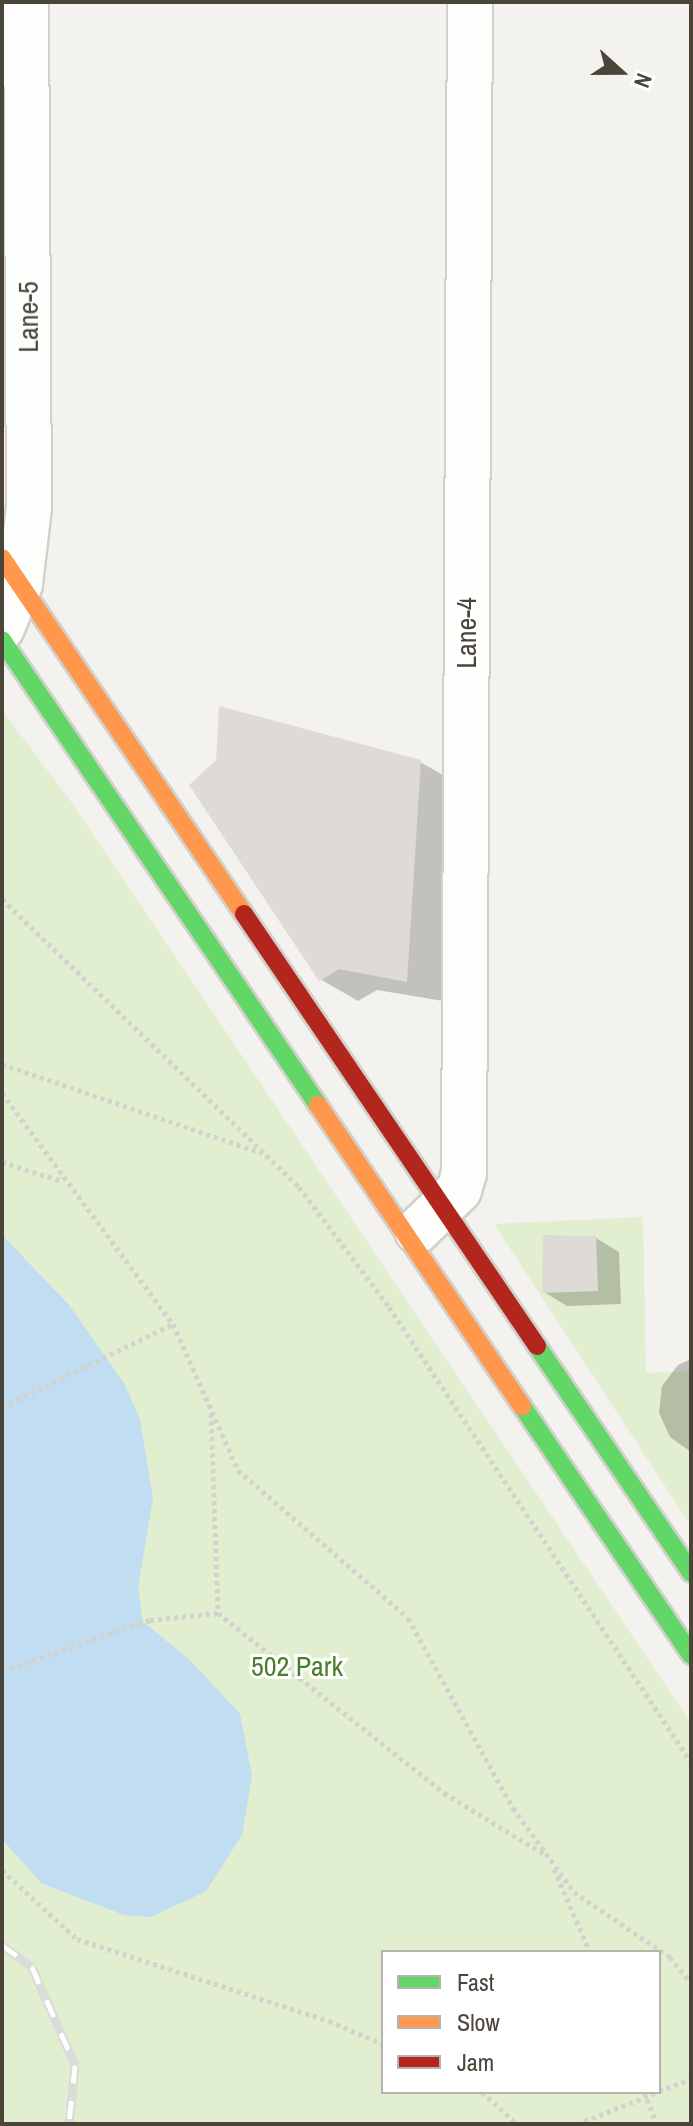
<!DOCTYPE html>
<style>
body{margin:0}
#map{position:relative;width:693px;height:2126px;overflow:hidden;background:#f4f2ee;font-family:"Archivo Narrow",sans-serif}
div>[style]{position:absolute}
.green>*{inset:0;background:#e1eecf}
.water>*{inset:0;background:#c0ddf1}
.shadow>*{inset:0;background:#0003}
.building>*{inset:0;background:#dedbd6}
.path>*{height:5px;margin-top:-2.5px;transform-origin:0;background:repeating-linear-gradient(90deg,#d3d2cc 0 4px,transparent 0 8px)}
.roads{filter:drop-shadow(2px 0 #d2d0cb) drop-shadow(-2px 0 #d2d0cb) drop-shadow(0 2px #d2d0cb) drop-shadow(0 -2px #d2d0cb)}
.street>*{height:44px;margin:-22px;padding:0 22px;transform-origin:22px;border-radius:22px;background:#fdfdfc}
.fast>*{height:18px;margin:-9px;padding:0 9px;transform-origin:9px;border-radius:9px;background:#63d668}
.slow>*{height:18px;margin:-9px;padding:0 9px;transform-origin:9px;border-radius:9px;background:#ff974d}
.jam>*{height:18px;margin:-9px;padding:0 9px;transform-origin:9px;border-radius:9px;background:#b3261e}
.rail>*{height:9px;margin-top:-4.5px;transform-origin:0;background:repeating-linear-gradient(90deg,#fff 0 18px,#dbdbda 0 36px);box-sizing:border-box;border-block:2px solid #dbdbda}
span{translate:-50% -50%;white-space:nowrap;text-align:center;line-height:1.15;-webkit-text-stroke:6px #fff;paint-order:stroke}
.street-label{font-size:28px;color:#4b4439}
.park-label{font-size:28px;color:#4a7f2a}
.frame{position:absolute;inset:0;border:4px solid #4b4439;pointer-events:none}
.legend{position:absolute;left:381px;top:1950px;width:280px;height:144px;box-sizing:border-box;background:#fff;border:2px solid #b7b4b0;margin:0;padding:10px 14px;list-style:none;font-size:24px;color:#4b4439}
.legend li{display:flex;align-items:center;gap:16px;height:40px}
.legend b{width:40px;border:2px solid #b7b4b0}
.north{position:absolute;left:581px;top:32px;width:80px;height:80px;-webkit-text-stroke:6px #fff;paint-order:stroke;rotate:111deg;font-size:22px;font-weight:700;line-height:32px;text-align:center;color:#4b4439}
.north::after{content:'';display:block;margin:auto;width:28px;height:36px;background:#4b4439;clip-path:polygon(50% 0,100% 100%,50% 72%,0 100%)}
</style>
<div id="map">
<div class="green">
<div style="clip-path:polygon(evenodd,2px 710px,72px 803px,691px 1723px,691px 2124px,2px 2124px,2px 710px,383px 1952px,659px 1952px,659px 2092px,383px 2092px,383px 1952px)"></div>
<div style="clip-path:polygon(643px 1217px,646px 1373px,691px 1371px,691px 1526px,494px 1224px)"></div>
</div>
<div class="water">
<div style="clip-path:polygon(2px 1235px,69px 1305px,124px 1383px,140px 1419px,153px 1498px,138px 1587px,143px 1622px,189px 1659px,240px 1714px,252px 1776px,242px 1835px,206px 1891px,151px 1917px,124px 1915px,41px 1883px,2px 1839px)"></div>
</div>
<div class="shadow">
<div style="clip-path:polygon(420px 762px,457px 783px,443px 1001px,377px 990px,358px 1001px,320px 979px)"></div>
<div style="clip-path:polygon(596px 1238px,619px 1252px,621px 1304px,567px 1306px,544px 1292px)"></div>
<div style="clip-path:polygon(691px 1359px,691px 1452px,670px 1437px,659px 1413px,662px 1386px,678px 1365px)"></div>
</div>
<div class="building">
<div style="clip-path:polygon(219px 706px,421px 760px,407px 982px,339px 969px,319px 981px,189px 785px,216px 760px)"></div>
<div style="clip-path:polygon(543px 1235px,596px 1236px,598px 1291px,542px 1293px)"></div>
</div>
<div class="path">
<div style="left:2px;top:899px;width:414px;rotate:44.1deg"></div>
<div style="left:299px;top:1187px;width:150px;rotate:53.1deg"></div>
<div style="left:389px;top:1307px;width:546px;rotate:56.43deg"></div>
<div style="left:2px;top:1064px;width:275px;rotate:18.9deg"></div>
<div style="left:2px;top:1093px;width:287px;rotate:53.5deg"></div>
<div style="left:173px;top:1324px;width:160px;rotate:66deg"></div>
<div style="left:238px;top:1470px;width:225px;rotate:41deg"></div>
<div style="left:408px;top:1618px;width:217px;rotate:61.1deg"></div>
<div style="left:513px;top:1808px;width:104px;rotate:54deg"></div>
<div style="left:574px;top:1892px;width:116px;rotate:34.1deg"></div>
<div style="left:670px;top:1957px;width:33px;rotate:51deg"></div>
<div style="left:2px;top:1162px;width:63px;rotate:17.6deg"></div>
<div style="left:2px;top:1407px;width:190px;rotate:-25.9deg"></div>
<div style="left:211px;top:1413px;width:200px;rotate:88deg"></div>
<div style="left:218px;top:1613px;width:289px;rotate:38.5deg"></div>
<div style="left:444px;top:1793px;width:117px;rotate:31.4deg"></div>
<div style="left:2px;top:1671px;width:157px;rotate:-19deg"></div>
<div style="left:150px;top:1620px;width:68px;rotate:-5.9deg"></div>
<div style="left:554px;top:1869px;width:90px;rotate:66.6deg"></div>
<div style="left:2px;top:1870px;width:102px;rotate:42.6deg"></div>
<div style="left:77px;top:1939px;width:265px;rotate:18deg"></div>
<div style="left:329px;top:2021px;width:59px;rotate:23.1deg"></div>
<div style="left:659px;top:2091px;width:34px;rotate:-21deg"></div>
<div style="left:482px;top:2092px;width:47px;rotate:42.4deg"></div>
<div style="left:644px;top:2092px;width:35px;rotate:68deg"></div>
<div style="left:577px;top:2124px;width:87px;rotate:-21.6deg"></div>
</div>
<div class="roads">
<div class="street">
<div style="left:2px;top:628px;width:48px;rotate:-67.8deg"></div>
<div style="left:20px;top:584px;width:78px;rotate:-83.3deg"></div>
<div style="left:29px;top:507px;width:505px;rotate:-90.34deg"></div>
<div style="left:417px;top:1231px;width:59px;rotate:-44.3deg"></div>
<div style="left:459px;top:1190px;width:18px;rotate:-74deg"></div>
<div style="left:464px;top:1173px;width:1171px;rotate:-89.71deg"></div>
</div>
<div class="fast">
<div style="left:2px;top:640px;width:562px;rotate:55.8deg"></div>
<div style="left:537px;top:1346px;width:274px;rotate:55.8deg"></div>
<div style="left:522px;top:1406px;width:301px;rotate:55.8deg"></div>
</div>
<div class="slow">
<div style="left:2px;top:558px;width:430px;rotate:55.8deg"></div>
<div style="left:318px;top:1105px;width:364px;rotate:55.9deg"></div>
</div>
<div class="jam">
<div style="left:244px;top:914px;width:522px;rotate:55.85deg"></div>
</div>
</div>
<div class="rail">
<div style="left:2px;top:1945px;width:37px;rotate:36deg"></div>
<div style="left:32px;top:1967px;width:107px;rotate:66.3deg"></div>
<div style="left:75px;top:2065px;width:59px;rotate:95.8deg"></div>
</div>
<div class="street-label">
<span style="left:28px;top:317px;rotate:-90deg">Lane-5</span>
<span style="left:466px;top:633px;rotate:-90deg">Lane-4</span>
</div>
<div class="park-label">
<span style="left:297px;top:1666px">502 Park</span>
</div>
<div class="frame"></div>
<ul class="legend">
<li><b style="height:10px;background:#63d668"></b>Fast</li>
<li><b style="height:10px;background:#ff974d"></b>Slow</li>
<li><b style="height:10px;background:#b3261e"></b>Jam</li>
</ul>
<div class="north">N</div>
</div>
